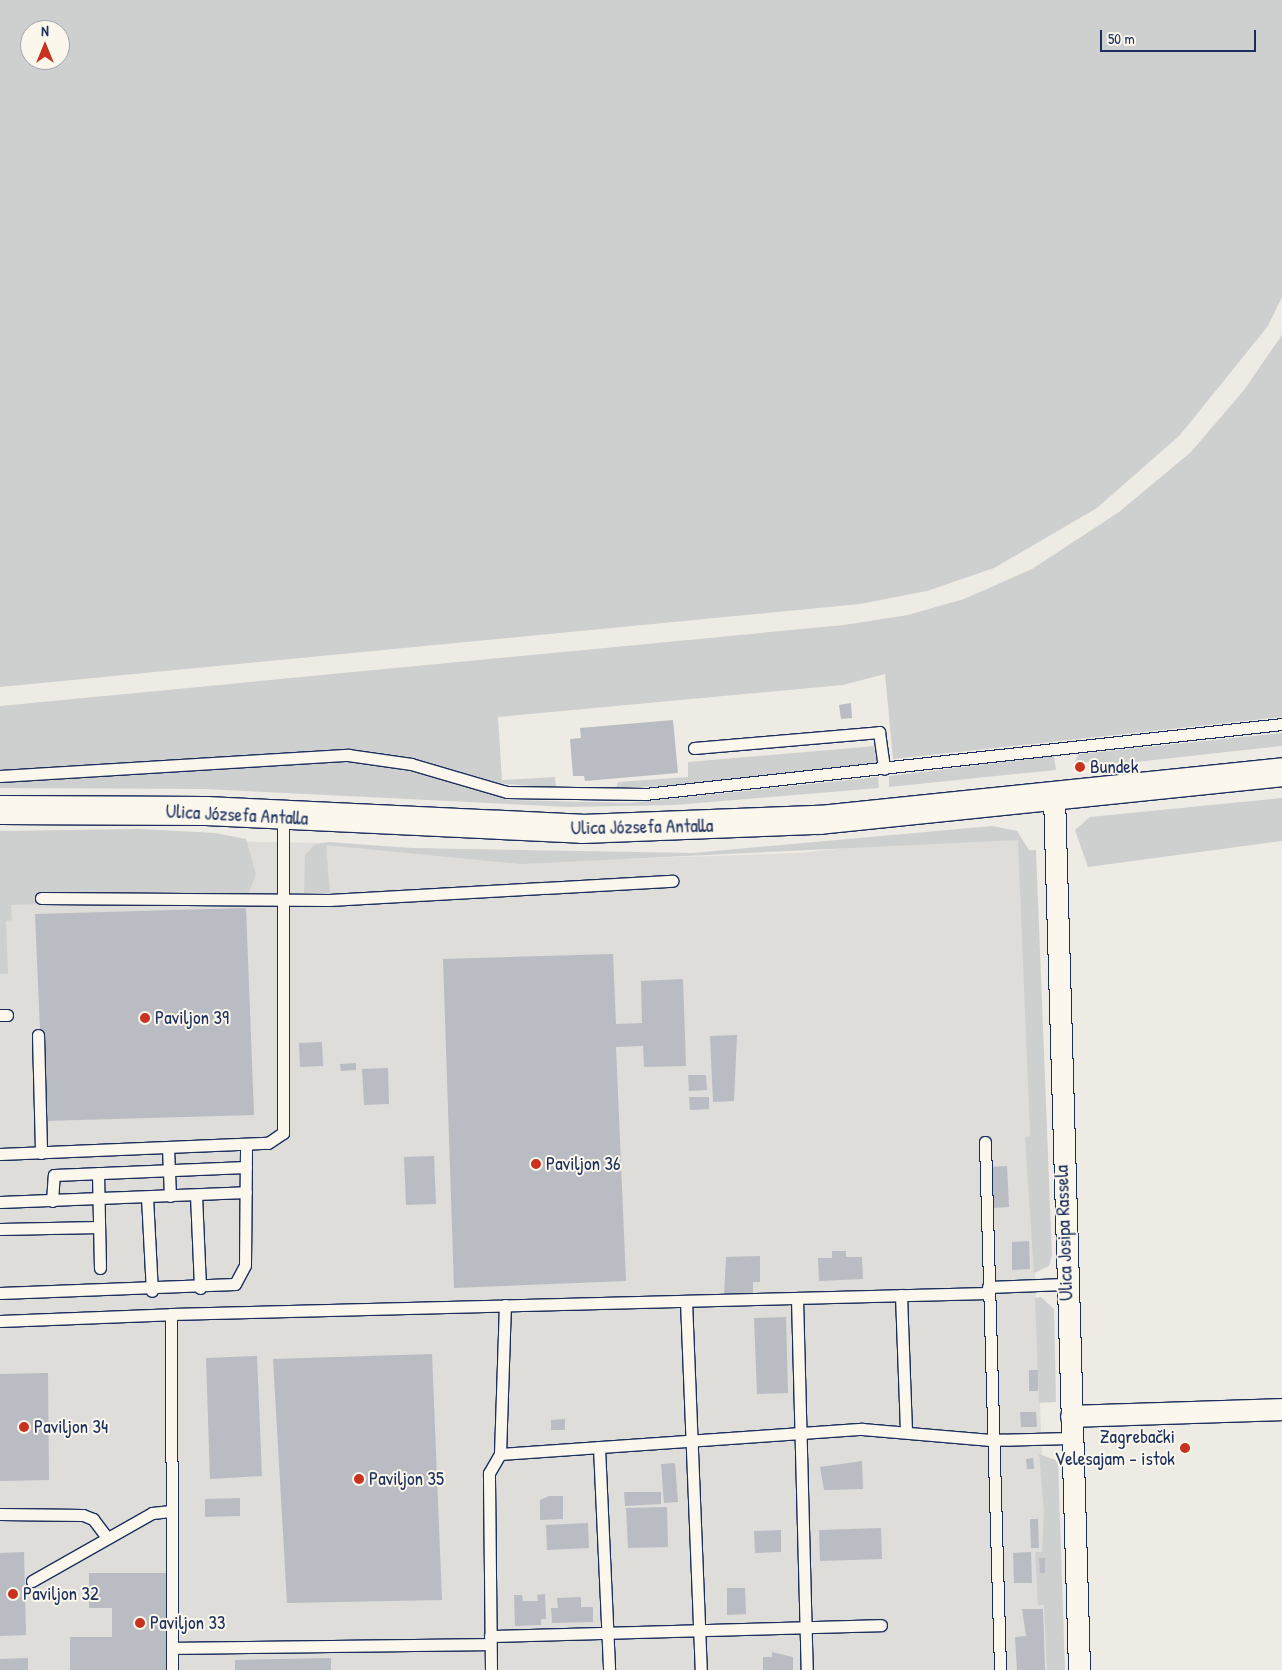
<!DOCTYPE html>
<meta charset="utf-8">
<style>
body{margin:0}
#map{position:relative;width:1282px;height:1670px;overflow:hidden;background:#eeebe4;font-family:"Patrick Hand",sans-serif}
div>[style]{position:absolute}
.built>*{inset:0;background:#deddda}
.green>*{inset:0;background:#cecfcf}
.building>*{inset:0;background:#b9bcc3}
.roads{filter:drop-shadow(1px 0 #1b2f5e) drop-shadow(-1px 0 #1b2f5e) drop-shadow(0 1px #1b2f5e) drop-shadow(0 -1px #1b2f5e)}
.lane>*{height:11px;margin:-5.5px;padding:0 5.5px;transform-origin:5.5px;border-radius:5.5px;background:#fbf7ec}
.street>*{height:21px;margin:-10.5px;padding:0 10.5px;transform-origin:10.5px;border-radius:10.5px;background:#fbf7ec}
.secondary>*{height:28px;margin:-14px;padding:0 14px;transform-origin:14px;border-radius:14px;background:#fbf7ec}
.dots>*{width:14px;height:14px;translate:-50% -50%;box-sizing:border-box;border:2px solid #fbf7ec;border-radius:50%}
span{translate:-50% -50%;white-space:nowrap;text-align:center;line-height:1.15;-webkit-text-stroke:4px #fbf7ec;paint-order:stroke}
.poi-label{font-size:19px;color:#1b2f5e}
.left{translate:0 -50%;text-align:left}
.right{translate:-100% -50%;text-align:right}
.street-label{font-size:19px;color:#1b2f5e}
.north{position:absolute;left:20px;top:20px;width:50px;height:50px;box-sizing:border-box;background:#fbf7ec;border:1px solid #a1a7b3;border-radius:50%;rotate:0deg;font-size:14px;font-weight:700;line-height:20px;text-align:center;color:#1b2f5e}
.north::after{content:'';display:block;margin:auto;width:18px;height:22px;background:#c8321e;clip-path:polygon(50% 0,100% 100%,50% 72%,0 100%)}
.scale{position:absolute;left:1100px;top:30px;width:156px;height:22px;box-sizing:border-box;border:2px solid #1b2f5e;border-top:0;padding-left:6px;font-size:15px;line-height:18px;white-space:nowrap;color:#1b2f5e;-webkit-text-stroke:4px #fbf7ec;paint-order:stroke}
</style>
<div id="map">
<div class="built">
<div style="clip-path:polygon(978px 834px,1018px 835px,1019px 843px,1050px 1670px,0 1670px,0 837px,323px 843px,625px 859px,800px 853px)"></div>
</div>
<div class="green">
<div style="clip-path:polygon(evenodd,0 0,1282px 0,1282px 297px,1268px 326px,1180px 435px,1097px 508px,994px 568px,927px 591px,860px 604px,0 687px,0 0,30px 30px,60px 30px,60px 60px,30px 60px,30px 30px)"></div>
<div style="clip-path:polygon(1282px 335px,1282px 717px,893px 759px,885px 674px,843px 685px,498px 717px,502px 780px,555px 777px,556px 788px,484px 782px,345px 750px,0 770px,0 706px,844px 625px,908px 615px,964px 599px,1032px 569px,1119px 512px,1191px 452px,1244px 390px)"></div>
<div style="clip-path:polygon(1282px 733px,1282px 746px,1091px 767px,1090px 762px,1074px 763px,1079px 754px)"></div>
<div style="clip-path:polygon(876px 746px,877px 764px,687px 785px,616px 788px,618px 782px,688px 777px,688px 762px)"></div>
<div style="clip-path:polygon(1054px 756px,1056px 770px,889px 787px,889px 776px)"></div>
<div style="clip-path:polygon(343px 759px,434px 776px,509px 800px,629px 803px,878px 777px,879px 788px,674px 805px,569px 807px,204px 789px,0 788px,0 780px)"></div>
<div style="clip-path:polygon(1282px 798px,1282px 841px,1088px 867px,1075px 830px,1090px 817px)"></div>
<div style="clip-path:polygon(992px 826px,1017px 831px,1029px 850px,1036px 850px,1052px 1256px,1049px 1266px,1034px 1273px,1025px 1137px,1030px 1136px,1018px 840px,521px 864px,326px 845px,330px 893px,304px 893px,305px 855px,314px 845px,328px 842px,410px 848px,693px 853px)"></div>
<div style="clip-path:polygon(140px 829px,215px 833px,246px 839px,256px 874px,248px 895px,11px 905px,12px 920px,6px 921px,8px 974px,0 974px,0 831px)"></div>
<div style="clip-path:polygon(1041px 1297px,1054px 1309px,1056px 1402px,1039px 1403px,1035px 1298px)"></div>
<div style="clip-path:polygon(1039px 1454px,1058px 1461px,1065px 1670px,1047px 1670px,1044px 1605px,1038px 1605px,1035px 1552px,1042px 1552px,1044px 1512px)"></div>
</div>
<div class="building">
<div style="clip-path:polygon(851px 703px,852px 718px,841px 719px,839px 705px)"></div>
<div style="clip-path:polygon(673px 720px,678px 773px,585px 781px,584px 776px,573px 776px,570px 739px,581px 738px,580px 728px)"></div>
<div style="clip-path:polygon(246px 908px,254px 1115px,44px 1121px,35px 914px)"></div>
<div style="clip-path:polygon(613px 954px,616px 1024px,642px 1023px,641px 981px,683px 979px,686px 1066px,644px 1067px,643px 1046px,616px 1047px,626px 1281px,454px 1288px,443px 959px)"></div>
<div style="clip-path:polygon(737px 1035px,734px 1101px,713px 1102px,710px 1036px)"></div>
<div style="clip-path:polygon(322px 1042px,323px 1066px,300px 1067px,299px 1043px)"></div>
<div style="clip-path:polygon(356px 1063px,356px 1070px,341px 1071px,340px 1064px)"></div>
<div style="clip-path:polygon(388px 1068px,389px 1104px,364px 1105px,362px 1069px)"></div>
<div style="clip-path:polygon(688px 1075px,706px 1075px,707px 1090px,689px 1091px)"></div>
<div style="clip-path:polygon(689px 1097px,709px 1097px,709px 1109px,690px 1110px)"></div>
<div style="clip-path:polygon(434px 1156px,436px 1204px,406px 1205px,404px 1157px)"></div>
<div style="clip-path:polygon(1007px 1166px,1009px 1207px,993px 1208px,991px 1167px)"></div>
<div style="clip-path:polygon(1029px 1241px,1030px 1269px,1012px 1270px,1012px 1242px)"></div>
<div style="clip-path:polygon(832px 1251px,846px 1251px,846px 1257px,862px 1257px,863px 1279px,819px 1281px,818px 1258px,832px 1258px)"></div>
<div style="clip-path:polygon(760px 1256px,760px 1282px,753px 1282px,753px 1294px,724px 1295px,726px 1257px)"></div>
<div style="clip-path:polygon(786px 1317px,788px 1393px,757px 1394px,754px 1318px)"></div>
<div style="clip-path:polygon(432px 1354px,442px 1600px,287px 1603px,273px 1359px)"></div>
<div style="clip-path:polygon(257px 1356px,262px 1476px,210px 1479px,206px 1358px)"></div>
<div style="clip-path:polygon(1029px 1370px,1038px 1370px,1038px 1391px,1029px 1391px)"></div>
<div style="clip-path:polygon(48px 1373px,49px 1480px,0 1481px,0 1374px)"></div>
<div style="clip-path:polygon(1020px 1412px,1036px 1412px,1037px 1427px,1021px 1427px)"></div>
<div style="clip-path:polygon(565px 1419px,565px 1430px,551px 1430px,551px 1420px)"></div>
<div style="clip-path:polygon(1033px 1458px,1034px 1469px,1027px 1469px,1026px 1459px)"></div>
<div style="clip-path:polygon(862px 1461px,863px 1489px,824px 1490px,820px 1467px)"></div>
<div style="clip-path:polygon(675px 1463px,678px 1502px,664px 1503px,661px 1464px)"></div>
<div style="clip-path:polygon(624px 1492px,661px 1492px,661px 1504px,625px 1506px)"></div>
<div style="clip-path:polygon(549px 1496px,563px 1496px,563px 1519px,540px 1520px,540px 1500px)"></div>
<div style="clip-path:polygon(240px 1498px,240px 1516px,205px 1517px,205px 1499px)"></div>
<div style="clip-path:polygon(667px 1507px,668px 1547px,628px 1548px,626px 1508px)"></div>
<div style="clip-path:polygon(1030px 1519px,1038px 1519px,1039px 1548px,1031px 1548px)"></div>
<div style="clip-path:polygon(588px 1523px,589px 1548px,547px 1550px,546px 1525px)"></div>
<div style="clip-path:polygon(881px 1528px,882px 1559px,820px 1561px,819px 1530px)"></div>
<div style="clip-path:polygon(781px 1530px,781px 1552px,755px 1553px,754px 1531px)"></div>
<div style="clip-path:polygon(24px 1552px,26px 1635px,0 1636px,0 1553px)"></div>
<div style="clip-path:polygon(1031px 1552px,1032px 1583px,1014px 1583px,1013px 1553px)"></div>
<div style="clip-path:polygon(1039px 1558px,1045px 1558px,1045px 1573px,1040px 1573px)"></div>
<div style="clip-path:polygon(89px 1573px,168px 1573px,168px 1670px,70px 1670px,70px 1637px,112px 1637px,112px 1608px,89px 1608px)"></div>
<div style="clip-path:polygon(727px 1588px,745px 1588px,746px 1614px,727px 1615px)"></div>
<div style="clip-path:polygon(545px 1594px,546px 1619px,541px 1619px,541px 1625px,515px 1626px,514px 1595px,522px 1595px,523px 1601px,538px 1601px,537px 1595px)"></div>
<div style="clip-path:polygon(581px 1597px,581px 1607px,593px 1607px,593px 1622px,552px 1623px,551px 1608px,558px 1608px,557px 1598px)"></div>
<div style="clip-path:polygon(1022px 1609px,1043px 1609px,1045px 1670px,1017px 1670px,1015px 1637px,1026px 1636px)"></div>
<div style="clip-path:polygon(772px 1652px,793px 1657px,793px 1670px,763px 1670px,763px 1657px,772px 1657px)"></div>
<div style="clip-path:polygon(28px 1658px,28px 1670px,0 1670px,0 1659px)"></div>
<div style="clip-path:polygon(331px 1658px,331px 1670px,235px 1670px,235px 1660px)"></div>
</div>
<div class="roads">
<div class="lane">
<div style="left:694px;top:748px;width:186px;rotate:-4.9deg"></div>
<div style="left:879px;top:732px;width:37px;rotate:82deg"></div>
<div style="left:0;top:776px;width:349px;rotate:-3.5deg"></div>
<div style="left:348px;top:755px;width:64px;rotate:8.1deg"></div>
<div style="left:411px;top:764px;width:100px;rotate:16.3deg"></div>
<div style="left:507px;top:792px;width:138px;rotate:0.8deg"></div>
<div style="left:645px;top:794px;width:641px;rotate:-6.27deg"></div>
<div style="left:41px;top:898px;width:288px;rotate:0.4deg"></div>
<div style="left:329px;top:900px;width:344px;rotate:-3.2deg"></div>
<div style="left:0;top:1015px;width:7px"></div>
<div style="left:38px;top:1035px;width:118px;rotate:88.5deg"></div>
<div style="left:985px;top:1142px;width:528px;rotate:88.37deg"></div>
<div style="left:168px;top:1148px;width:48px;rotate:87.6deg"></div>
<div style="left:0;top:1154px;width:268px;rotate:-2.4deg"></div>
<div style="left:268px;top:1143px;width:18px;rotate:-34deg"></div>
<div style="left:283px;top:1133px;width:318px;rotate:-90deg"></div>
<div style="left:98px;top:1173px;width:95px;rotate:88.8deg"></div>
<div style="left:196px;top:1195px;width:93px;rotate:87.5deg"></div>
<div style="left:147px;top:1197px;width:94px;rotate:87deg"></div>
<div style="left:52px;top:1201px;width:26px;rotate:-86deg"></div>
<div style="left:54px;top:1175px;width:192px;rotate:-2.4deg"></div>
<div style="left:0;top:1202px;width:246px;rotate:-2.3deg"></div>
<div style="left:0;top:1229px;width:99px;rotate:-1.2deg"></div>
<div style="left:988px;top:1287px;width:77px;rotate:-2.2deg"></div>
<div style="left:0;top:1293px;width:235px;rotate:-2.2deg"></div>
<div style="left:235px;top:1284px;width:21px;rotate:-62deg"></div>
<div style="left:245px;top:1265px;width:120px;rotate:-89.5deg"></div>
<div style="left:901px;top:1295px;width:137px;rotate:87.9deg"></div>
<div style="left:797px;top:1298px;width:372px;rotate:88.5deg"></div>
<div style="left:686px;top:1301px;width:369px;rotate:87.7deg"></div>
<div style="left:171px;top:1314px;width:817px;rotate:-1.47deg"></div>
<div style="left:0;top:1321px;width:171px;rotate:-2.3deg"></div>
<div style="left:171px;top:1314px;width:356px;rotate:89.8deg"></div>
<div style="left:599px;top:1447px;width:223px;rotate:87.4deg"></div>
<div style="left:500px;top:1454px;width:363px;rotate:-4deg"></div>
<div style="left:862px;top:1429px;width:129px;rotate:4.9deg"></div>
<div style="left:991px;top:1440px;width:79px;rotate:-1.5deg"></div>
<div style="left:0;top:1514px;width:83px;rotate:0.7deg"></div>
<div style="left:83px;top:1515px;width:11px;rotate:22deg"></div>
<div style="left:93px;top:1519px;width:21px;rotate:53deg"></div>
<div style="left:32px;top:1581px;width:138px;rotate:-29.5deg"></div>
<div style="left:152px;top:1513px;width:19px;rotate:-6deg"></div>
<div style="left:490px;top:1636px;width:391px;rotate:-1.6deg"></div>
<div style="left:172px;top:1648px;width:318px;rotate:-0.7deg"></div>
<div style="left:491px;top:1670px;width:197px;rotate:-90.6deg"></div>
<div style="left:489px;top:1473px;width:22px;rotate:-60deg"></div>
<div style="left:500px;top:1454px;width:149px;rotate:-88.1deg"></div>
</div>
<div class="street">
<div style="left:1054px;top:796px;width:874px;rotate:88.36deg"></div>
<div style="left:1071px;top:1416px;width:211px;rotate:-1.9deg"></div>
</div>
<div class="secondary">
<div style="left:0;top:810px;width:206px;rotate:0.3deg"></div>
<div style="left:206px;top:811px;width:376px;rotate:2.7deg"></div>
<div style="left:582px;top:829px;width:238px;rotate:-2.2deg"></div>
<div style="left:820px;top:820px;width:464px;rotate:-5.9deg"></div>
</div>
</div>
<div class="dots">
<div style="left:1080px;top:767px;background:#c8321e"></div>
<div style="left:145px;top:1018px;background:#c8321e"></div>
<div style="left:536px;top:1164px;background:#c8321e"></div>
<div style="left:24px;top:1427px;background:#c8321e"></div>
<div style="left:1185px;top:1448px;background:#c8321e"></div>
<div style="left:359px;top:1479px;background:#c8321e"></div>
<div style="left:13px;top:1594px;background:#c8321e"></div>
<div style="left:140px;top:1623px;background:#c8321e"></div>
</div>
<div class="poi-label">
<span class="left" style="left:1090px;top:767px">Bundek</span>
<span class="left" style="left:155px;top:1018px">Paviljon 39</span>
<span class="left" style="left:546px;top:1164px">Paviljon 36</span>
<span class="left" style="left:34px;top:1427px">Paviljon 34</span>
<span class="right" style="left:1175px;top:1448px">Zagrebački<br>Velesajam - istok</span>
<span class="left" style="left:369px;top:1479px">Paviljon 35</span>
<span class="left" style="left:23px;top:1594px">Paviljon 32</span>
<span class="left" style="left:150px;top:1623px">Paviljon 33</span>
</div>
<div class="street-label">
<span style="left:237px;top:815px;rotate:3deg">Ulica Józsefa Antalla</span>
<span style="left:642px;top:827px;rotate:-1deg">Ulica Józsefa Antalla</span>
<span style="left:1064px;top:1233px;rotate:-92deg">Ulica Josipa Rassela</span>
</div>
<div class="north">N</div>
<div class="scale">50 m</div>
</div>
